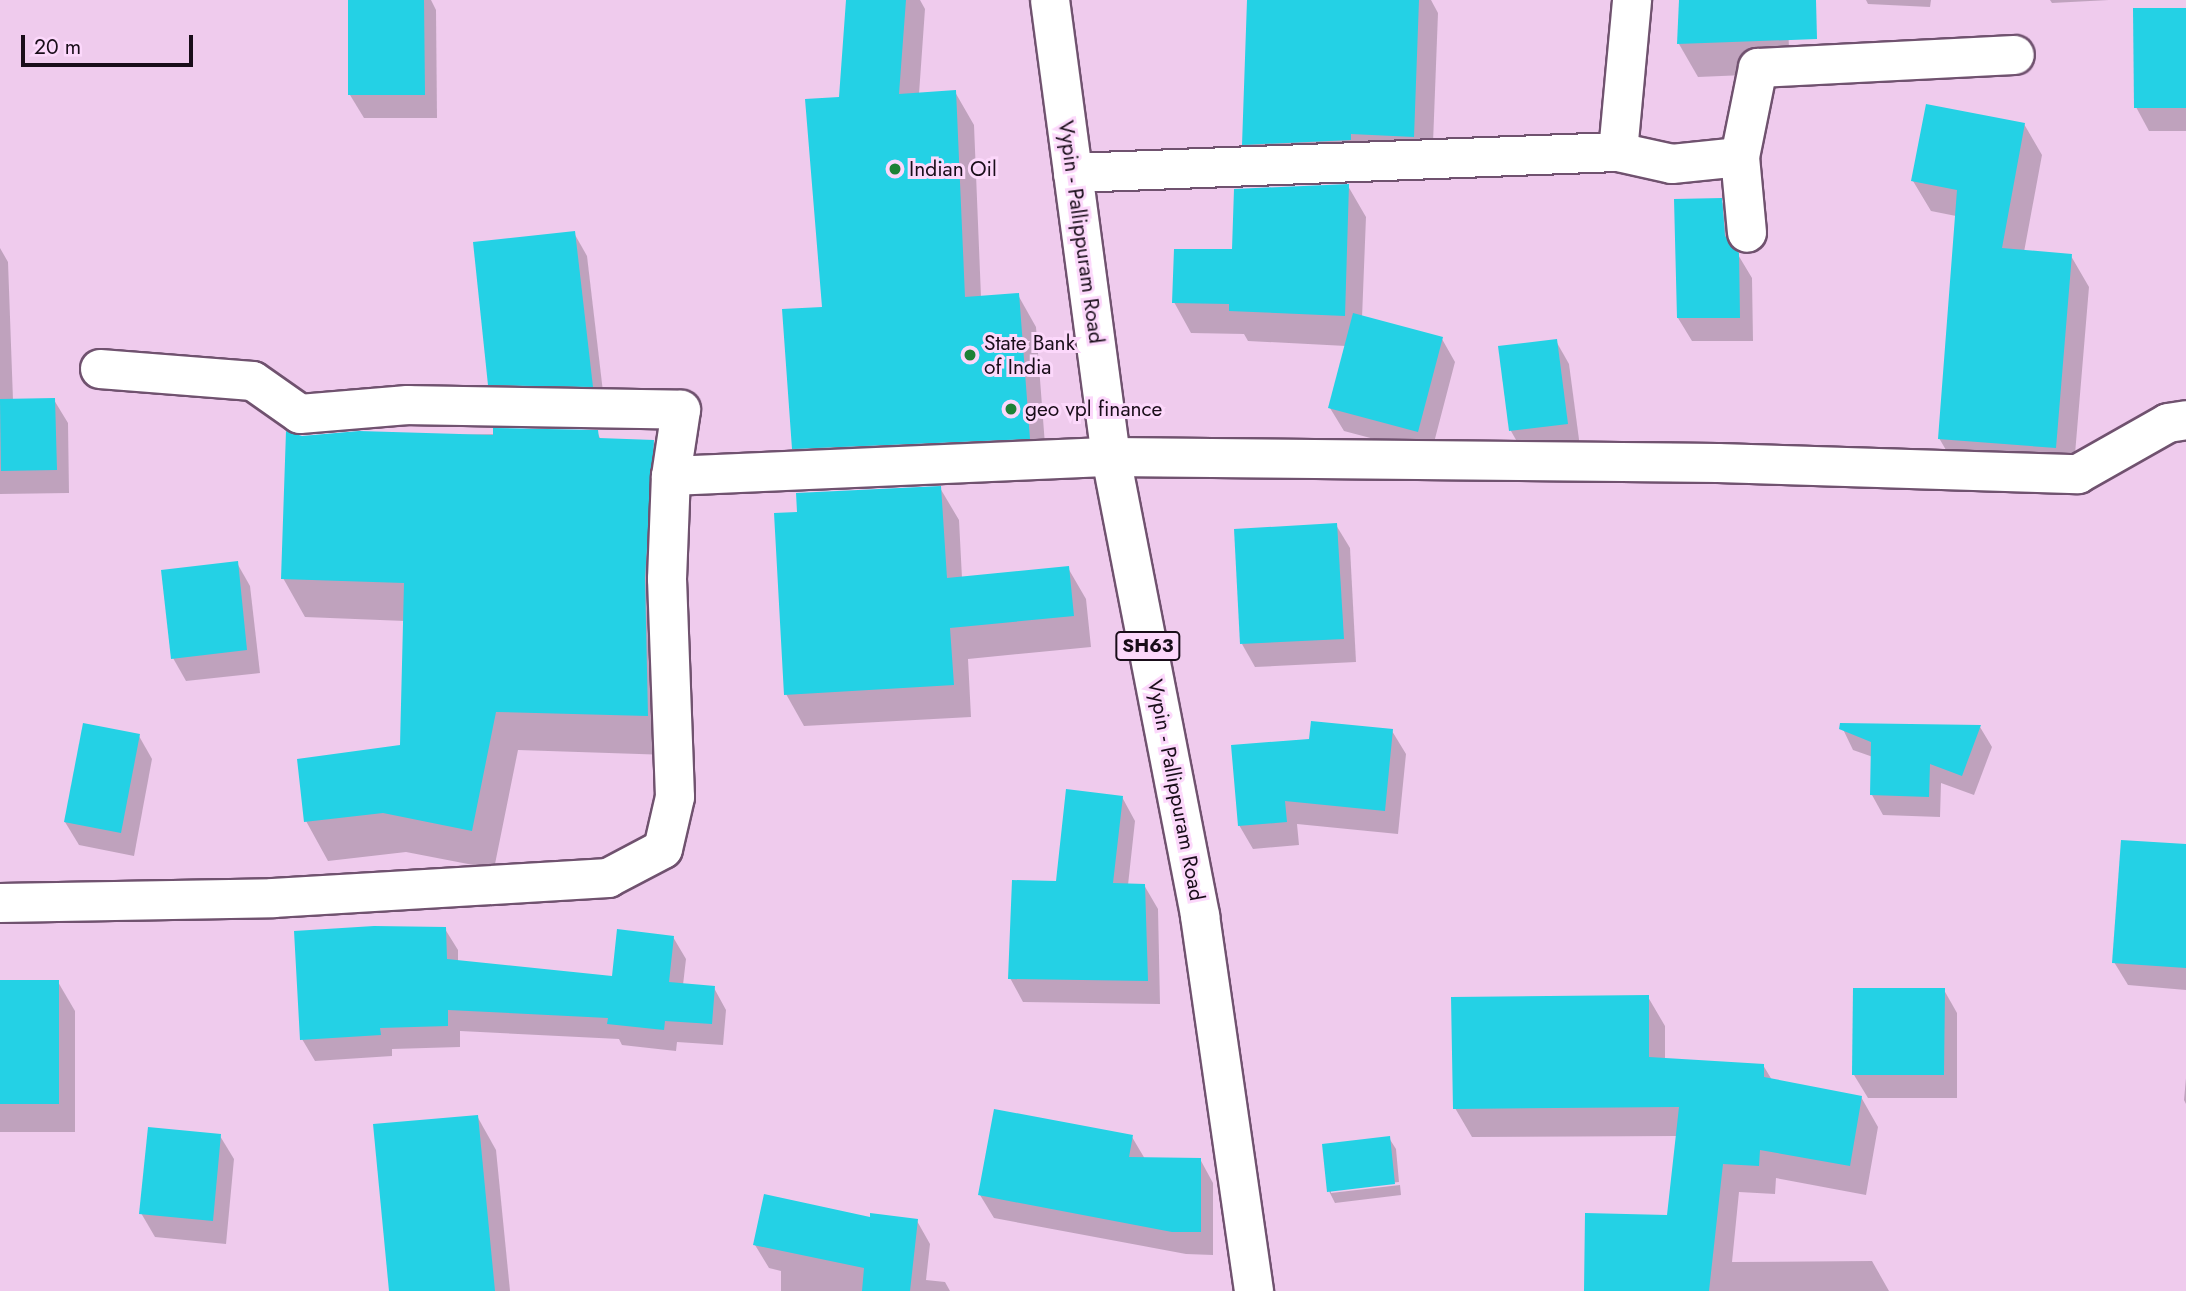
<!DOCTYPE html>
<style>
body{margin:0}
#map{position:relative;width:2186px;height:1291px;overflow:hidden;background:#efcbed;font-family:Jost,sans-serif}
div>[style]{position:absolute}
.shadow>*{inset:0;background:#0003}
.building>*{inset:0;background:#24d1e5}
.roads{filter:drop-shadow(2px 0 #70526f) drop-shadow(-2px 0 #70526f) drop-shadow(0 2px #70526f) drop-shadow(0 -2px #70526f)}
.street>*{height:38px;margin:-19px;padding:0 19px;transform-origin:19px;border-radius:19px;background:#fff}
.primary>*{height:38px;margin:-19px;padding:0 19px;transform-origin:19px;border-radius:19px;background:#fff}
.dots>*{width:19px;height:19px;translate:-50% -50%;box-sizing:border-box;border:4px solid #fcd8fb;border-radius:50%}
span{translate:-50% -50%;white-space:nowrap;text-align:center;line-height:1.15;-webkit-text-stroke:6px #fcd8fb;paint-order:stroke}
.shield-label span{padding:2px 5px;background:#fcd8fb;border:2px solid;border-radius:5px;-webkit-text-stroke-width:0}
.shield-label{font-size:19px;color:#190d19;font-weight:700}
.poi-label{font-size:21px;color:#190d19}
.left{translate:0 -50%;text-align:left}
.street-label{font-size:21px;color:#190d19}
.scale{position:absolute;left:21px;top:35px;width:172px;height:32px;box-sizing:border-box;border:4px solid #190d19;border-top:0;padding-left:9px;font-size:21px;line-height:24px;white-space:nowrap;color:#190d19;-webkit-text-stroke:5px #fcd8fb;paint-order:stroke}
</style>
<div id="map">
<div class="shadow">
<div style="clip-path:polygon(350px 0,431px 0,436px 10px,437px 118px,364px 118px,350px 95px)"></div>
<div style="clip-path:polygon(848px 0,920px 0,925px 9px,919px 94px,955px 92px,974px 125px,981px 297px,1018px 295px,1036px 327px,1047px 471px,813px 481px,794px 448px,824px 308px)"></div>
<div style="clip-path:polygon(1249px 0,1431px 0,1438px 13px,1432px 169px,1263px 177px,1244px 144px)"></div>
<div style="clip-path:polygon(1680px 0,1787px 0,1790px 73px,1698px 77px,1679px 44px)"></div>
<div style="clip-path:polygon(1866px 0,1931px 0,1930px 7px,1868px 4px)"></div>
<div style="clip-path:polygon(2050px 0,2109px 0,2052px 3px)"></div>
<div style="clip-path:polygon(2186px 10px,2186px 131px,2149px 131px,2136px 107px)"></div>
<div style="clip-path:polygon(2024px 124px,2042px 155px,2024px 252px,2071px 256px,2089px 287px,2073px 478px,1957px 469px,1939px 438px,1956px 216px,1931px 211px,1913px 181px)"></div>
<div style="clip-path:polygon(1348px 186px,1366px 217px,1362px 318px,1442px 339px,1455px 362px,1431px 454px,1344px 431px,1330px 408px,1346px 346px,1248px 341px,1244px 334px,1191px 333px,1174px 302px,1233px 251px)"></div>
<div style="clip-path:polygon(1721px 200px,1734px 223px,1737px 253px,1752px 278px,1753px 341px,1692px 341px,1678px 318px)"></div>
<div style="clip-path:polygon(574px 233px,587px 256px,605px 409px,503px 407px,490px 384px)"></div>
<div style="clip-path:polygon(0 248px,8px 262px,13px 400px,54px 400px,68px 423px,69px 493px,0 494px)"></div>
<div style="clip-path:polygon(1556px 341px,1569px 364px,1580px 447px,1524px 454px,1511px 431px,1500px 348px)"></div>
<div style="clip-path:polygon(597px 432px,601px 440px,653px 442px,676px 481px,669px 755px,518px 750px,494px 869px,406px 852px,328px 861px,306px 821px,402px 747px,405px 621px,305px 617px,283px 578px,302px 438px)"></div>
<div style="clip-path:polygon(940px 488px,959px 520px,962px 578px,1068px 568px,1086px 599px,1091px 647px,968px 659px,971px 717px,804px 726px,786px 694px,799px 513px)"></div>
<div style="clip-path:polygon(1336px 525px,1350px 548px,1356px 662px,1255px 667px,1242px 644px)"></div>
<div style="clip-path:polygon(237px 563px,250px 586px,260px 673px,186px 681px,173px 658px)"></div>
<div style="clip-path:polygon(1841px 725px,1980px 727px,1992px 747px,1974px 795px,1941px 783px,1940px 817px,1883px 815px,1872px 795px,1873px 757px,1853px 750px)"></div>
<div style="clip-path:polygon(1392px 731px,1406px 754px,1398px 834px,1297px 824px,1299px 845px,1253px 849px,1239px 825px)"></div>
<div style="clip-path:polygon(139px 736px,152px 759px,134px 856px,79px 845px,65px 822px)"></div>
<div style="clip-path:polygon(1122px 797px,1135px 821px,1128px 885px,1144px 885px,1158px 909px,1160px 1004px,1023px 1002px,1010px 978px,1058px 883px)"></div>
<div style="clip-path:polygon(2186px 846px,2186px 990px,2128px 985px,2114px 962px)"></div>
<div style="clip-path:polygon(445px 929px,458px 950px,458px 962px,614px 978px,673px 937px,686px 959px,683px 985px,714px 988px,726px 1010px,723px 1045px,677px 1042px,676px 1051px,622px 1045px,619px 1039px,460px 1031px,460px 1047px,392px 1049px,392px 1056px,315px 1061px,302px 1039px)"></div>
<div style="clip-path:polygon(0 982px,58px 982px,75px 1011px,75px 1132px,0 1132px)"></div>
<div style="clip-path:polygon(1944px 990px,1957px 1013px,1957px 1098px,1868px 1098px,1854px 1075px)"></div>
<div style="clip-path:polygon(1648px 997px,1665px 1026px,1665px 1060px,1763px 1065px,1772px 1080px,1861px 1097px,1878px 1127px,1866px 1195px,1776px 1178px,1775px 1194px,1739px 1192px,1732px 1262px,1872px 1261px,1889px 1291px,1585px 1291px,1669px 1217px,1677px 1136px,1472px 1137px,1455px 1108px)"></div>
<div style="clip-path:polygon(2186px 1078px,2186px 1104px,2184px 1100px)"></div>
<div style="clip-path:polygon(477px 1116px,496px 1150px,510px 1291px,391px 1291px)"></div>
<div style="clip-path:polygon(220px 1136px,234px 1159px,226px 1244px,155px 1237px,141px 1213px)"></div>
<div style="clip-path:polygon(1132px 1137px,1145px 1159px,1200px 1159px,1213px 1183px,1213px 1255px,1186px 1254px,994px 1218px,980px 1195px)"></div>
<div style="clip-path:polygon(1389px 1138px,1396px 1149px,1399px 1182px,1331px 1189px,1331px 1193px,1400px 1185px,1401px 1195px,1335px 1203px,1329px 1191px)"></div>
<div style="clip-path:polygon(871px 1219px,917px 1221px,930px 1244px,926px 1280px,945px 1282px,950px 1291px,781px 1291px,781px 1271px,769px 1268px,755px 1245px)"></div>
</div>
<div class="building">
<div style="clip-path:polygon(348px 0,424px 0,425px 95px,348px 95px)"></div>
<div style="clip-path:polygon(846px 0,906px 0,899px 94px,956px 90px,965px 297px,1019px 293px,1030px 439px,792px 449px,782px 309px,822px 307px,805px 99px,839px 97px)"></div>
<div style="clip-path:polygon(1247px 0,1419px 0,1414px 137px,1351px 134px,1351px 140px,1242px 145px)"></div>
<div style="clip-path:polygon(1679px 0,1816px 0,1817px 39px,1677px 44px)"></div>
<div style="clip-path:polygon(2133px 8px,2186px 8px,2186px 108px,2134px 108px)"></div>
<div style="clip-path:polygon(1926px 104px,2025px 123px,2002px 248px,2072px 254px,2056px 448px,1938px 439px,1957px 190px,1911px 181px)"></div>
<div style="clip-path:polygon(1349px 184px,1345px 316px,1229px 311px,1229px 304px,1172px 303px,1174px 249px,1232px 249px,1234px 189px)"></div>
<div style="clip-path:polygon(1722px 198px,1725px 236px,1739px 253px,1740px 318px,1677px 318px,1674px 199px)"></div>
<div style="clip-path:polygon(575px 231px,593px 387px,488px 385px,473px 242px)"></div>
<div style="clip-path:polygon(1353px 313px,1443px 337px,1418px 432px,1328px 408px)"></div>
<div style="clip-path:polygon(1557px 339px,1568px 424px,1509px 431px,1498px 346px)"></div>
<div style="clip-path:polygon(55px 398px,57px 470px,1px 471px,0 399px)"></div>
<div style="clip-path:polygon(493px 428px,598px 430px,599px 438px,654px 440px,645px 578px,648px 716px,496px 712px,472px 831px,383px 813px,304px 822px,297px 759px,400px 745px,404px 583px,281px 579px,286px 431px,302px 436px,359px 431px,493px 435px)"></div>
<div style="clip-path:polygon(941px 486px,947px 578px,1069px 566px,1074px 616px,950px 628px,954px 685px,784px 695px,774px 513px,797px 512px,796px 493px)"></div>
<div style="clip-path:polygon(1337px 523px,1344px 639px,1240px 644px,1234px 529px)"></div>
<div style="clip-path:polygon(238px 561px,247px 650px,171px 659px,161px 570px)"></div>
<div style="clip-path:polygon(1311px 721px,1393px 729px,1385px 811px,1285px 801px,1287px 822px,1238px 826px,1231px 745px,1309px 739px)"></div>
<div style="clip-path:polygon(83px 723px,140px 734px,121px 833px,64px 822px)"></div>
<div style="clip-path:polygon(1840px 723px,1981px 725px,1962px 776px,1930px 764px,1929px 797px,1870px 795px,1871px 742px,1839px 729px)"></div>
<div style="clip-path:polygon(1066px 789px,1123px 796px,1113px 883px,1145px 884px,1148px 981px,1008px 979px,1012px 880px,1056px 881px)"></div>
<div style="clip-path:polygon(2121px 840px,2186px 844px,2186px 968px,2112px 963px)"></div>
<div style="clip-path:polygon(374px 926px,446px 927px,447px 959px,612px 976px,617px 929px,674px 936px,669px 982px,715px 986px,712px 1024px,665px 1021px,664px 1030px,607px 1024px,608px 1018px,448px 1010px,448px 1026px,380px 1028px,381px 1035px,300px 1040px,294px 931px)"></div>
<div style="clip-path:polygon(0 980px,59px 980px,59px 1104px,0 1104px)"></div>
<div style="clip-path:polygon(1853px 988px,1945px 988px,1944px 1075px,1852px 1075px)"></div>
<div style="clip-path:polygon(1649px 995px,1649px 1057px,1764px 1064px,1764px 1077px,1862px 1096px,1850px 1166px,1760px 1150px,1759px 1166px,1723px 1164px,1709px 1291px,1584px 1291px,1585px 1213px,1667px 1215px,1679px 1107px,1453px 1109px,1451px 997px)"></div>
<div style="clip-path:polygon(994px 1109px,1133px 1135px,1129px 1157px,1201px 1158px,1201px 1232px,1172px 1232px,978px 1195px)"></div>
<div style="clip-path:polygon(478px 1115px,495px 1291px,389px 1291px,373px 1124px)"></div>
<div style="clip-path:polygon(148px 1127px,221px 1134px,213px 1221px,139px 1214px)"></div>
<div style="clip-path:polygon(1390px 1136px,1395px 1184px,1327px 1192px,1322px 1144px)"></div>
<div style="clip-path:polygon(764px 1194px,870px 1217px,870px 1213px,918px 1219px,910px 1291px,862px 1291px,864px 1268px,753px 1245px)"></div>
</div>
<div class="roads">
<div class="street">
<div style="left:1618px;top:152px;width:55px;rotate:12.5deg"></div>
<div style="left:1672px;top:164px;width:68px;rotate:-5.9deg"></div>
<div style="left:1740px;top:157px;width:76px;rotate:84.7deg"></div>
<div style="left:1740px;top:157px;width:91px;rotate:-78.6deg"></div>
<div style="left:1758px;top:68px;width:257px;rotate:-2.9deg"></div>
<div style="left:1073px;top:173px;width:545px;rotate:-2.21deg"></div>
<div style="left:1618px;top:152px;width:153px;rotate:-84.7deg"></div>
<div style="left:100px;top:369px;width:153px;rotate:4.5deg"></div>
<div style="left:253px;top:381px;width:57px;rotate:35.1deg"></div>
<div style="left:300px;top:414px;width:108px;rotate:-4.8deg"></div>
<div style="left:408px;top:405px;width:273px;rotate:1deg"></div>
<div style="left:681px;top:410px;width:67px;rotate:98.6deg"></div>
<div style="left:671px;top:476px;width:440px;rotate:-2.5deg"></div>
<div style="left:1111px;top:457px;width:607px;rotate:0.57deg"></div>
<div style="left:1718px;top:463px;width:360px;rotate:1.8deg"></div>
<div style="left:2078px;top:474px;width:103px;rotate:-29.5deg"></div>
<div style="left:2168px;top:423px;width:18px;rotate:-9deg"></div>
<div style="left:0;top:903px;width:273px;rotate:-1deg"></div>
<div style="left:273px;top:898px;width:336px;rotate:-3.4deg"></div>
<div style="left:608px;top:878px;width:62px;rotate:-27.8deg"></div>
<div style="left:663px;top:849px;width:53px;rotate:-77deg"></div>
<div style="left:675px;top:797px;width:218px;rotate:-92.1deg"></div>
<div style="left:667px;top:579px;width:103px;rotate:-87.8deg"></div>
</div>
<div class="primary">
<div style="left:1050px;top:0;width:461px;rotate:82.4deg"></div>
<div style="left:1111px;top:457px;width:468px;rotate:79deg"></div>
<div style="left:1200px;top:916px;width:379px;rotate:81.8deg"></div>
</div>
</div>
<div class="dots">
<div style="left:895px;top:169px;background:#1d8236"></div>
<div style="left:970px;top:355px;background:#1d8236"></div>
<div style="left:1011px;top:409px;background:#1d8236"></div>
</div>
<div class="shield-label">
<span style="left:1148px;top:646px">SH63</span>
</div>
<div class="poi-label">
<span class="left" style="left:909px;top:169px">Indian Oil</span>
<span class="left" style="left:984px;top:355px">State Bank<br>of India</span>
<span class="left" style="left:1025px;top:409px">geo vpl finance</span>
</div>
<div class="street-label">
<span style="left:1081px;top:232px;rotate:82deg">Vypin - Pallippuram Road</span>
<span style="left:1176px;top:790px;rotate:79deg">Vypin - Pallippuram Road</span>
</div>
<div class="scale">20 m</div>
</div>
